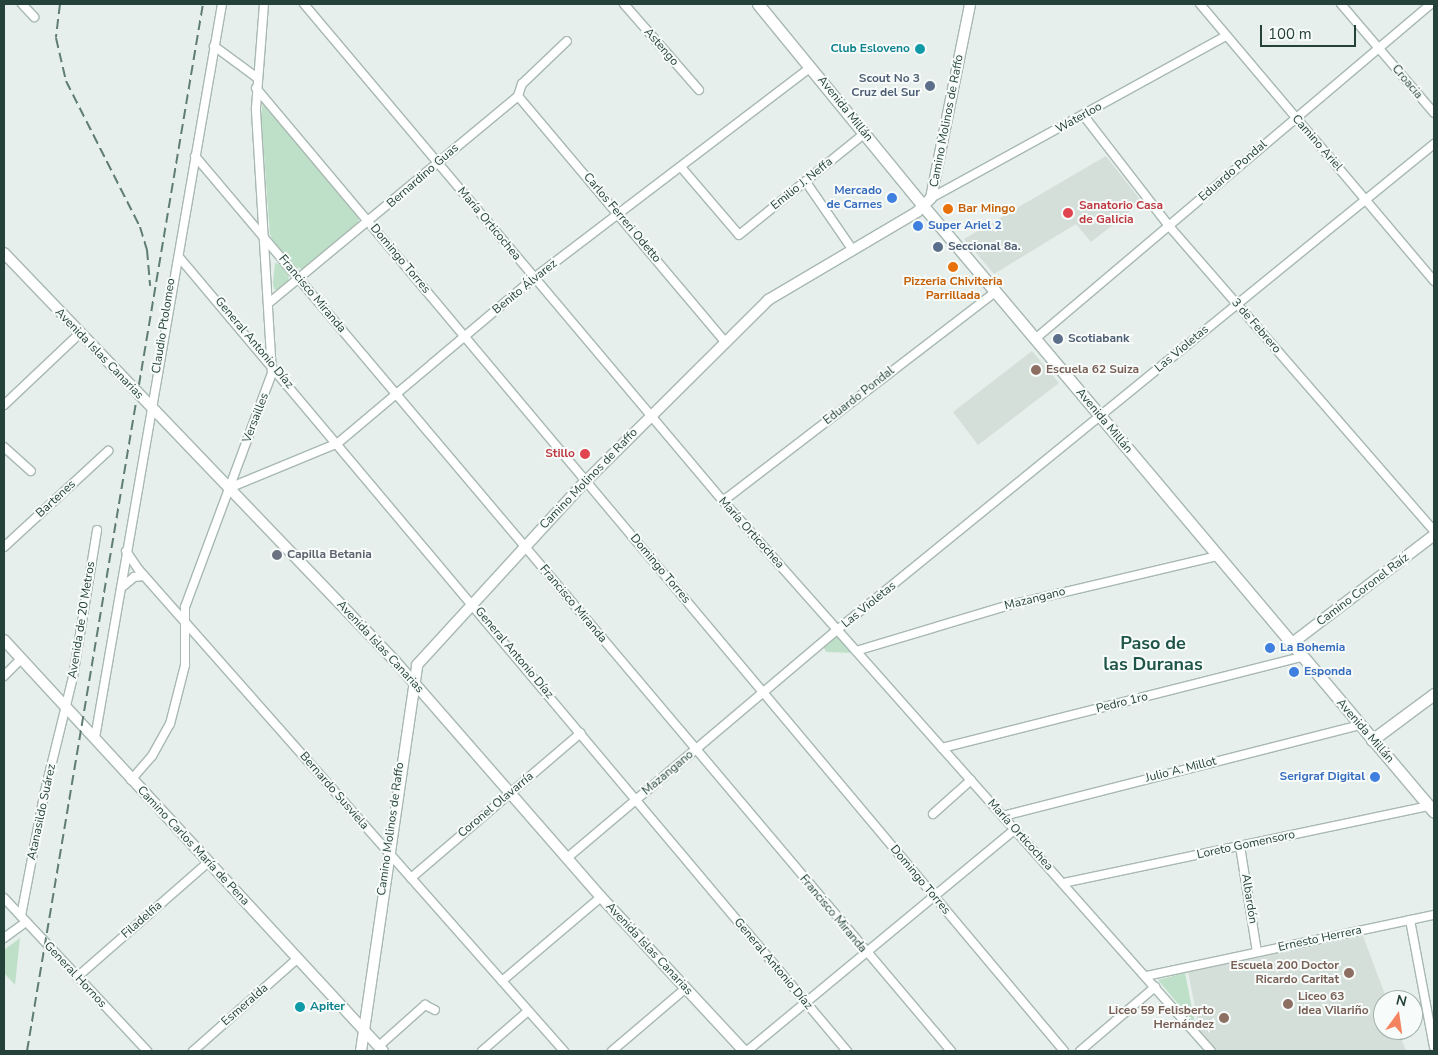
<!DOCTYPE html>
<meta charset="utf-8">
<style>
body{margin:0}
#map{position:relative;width:1438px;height:1055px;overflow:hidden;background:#e6efeb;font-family:"Nunito Sans",sans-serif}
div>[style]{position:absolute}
.built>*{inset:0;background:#d4dfda}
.green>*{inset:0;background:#bfe0c8}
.roads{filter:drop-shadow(1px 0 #a8b8b2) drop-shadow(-1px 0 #a8b8b2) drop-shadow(0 1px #a8b8b2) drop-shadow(0 -1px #a8b8b2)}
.minor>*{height:8px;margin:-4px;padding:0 4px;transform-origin:4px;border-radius:4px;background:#fff}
.tertiary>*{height:10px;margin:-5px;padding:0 5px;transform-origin:5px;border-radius:5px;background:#fff}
.secondary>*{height:11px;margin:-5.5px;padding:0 5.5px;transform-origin:5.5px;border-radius:5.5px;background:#fff}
.rail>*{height:2px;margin-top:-1px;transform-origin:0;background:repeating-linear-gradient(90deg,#5f7d75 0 10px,transparent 0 15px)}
.dots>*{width:14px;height:14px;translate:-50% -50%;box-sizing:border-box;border:2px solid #f7fbf9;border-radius:50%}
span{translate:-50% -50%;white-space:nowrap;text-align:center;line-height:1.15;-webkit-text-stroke:4px #f7fbf9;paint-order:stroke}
.street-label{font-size:12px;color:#24423a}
.culture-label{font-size:12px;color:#0d838f;font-weight:700}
.right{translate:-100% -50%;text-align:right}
.left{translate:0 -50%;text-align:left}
.service-label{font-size:12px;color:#4e5e75;font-weight:700}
.shop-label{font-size:12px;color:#366cbe;font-weight:700}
.health-label{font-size:12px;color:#be3a42;font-weight:700}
.food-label{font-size:12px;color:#c56008;font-weight:700}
.education-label{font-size:12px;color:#785e54;font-weight:700}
.worship-label{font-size:12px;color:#5b616d;font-weight:700}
.district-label{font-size:18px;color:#1f5548;font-weight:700}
.frame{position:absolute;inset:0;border:5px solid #24423a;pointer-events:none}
.north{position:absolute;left:1373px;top:990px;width:50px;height:50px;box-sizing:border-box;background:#f7fbf9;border:1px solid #a3b1ad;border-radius:50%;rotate:14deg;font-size:14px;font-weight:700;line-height:20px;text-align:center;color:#24423a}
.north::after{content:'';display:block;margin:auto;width:18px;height:22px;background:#f4845f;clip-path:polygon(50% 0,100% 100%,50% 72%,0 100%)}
.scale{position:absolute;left:1260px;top:25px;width:96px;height:22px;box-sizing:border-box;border:2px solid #24423a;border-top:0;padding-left:6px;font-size:15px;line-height:18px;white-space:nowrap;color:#24423a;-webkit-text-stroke:4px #f7fbf9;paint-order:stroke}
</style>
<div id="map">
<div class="built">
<div style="clip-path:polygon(1106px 156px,1142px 202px,1091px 242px,1076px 224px,994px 274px,964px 239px)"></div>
<div style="clip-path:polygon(1032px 351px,1059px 383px,978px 445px,953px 412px)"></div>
<div style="clip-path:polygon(1363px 936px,1387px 1000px,1383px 1000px,1383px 1030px,1398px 1030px,1406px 1051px,1217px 1051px,1200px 1031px,1188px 972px)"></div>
</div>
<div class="green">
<div style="clip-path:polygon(263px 102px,359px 218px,357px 226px,303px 269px,293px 267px,275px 245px,270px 234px,261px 116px)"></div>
<div style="clip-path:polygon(275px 263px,281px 264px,289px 274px,288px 283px,279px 291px,274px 289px,273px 283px)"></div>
<div style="clip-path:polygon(837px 636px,840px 637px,854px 653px,826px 652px,823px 646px)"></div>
<div style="clip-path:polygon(20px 938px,15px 985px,4px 973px,4px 950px)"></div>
<div style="clip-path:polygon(1185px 973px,1195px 1024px,1158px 980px)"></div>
</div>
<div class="roads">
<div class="minor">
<div style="left:22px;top:4px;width:18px;rotate:47deg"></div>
<div style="left:304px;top:4px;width:650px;rotate:49.87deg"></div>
<div style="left:723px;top:501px;width:735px;rotate:48.42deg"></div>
<div style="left:624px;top:4px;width:114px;rotate:48.9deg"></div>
<div style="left:1200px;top:4px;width:363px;rotate:49.8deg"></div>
<div style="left:1341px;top:4px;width:143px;rotate:49.5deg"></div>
<div style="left:214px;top:46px;width:52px;rotate:36.4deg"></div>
<div style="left:256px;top:88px;width:1257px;rotate:50deg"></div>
<div style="left:518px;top:96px;width:320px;rotate:49.9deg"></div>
<div style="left:1084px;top:116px;width:139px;rotate:52.3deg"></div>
<div style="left:1169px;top:226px;width:404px;rotate:49deg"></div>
<div style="left:195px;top:156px;width:1172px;rotate:49.81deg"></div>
<div style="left:681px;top:167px;width:89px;rotate:49.5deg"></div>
<div style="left:739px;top:235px;width:162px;rotate:-39deg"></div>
<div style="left:806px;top:182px;width:81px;rotate:55.5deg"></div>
<div style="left:931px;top:198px;width:337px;rotate:-28.8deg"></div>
<div style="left:179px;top:257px;width:1038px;rotate:49.93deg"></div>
<div style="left:270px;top:302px;width:322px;rotate:-39.7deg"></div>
<div style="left:518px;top:96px;width:13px;rotate:-72deg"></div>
<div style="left:522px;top:84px;width:62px;rotate:-43.7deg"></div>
<div style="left:1035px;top:339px;width:519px;rotate:-40.23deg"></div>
<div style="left:4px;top:405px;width:103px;rotate:-43.4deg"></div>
<div style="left:4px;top:447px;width:36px;rotate:42deg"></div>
<div style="left:229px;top:488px;width:118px;rotate:-22.4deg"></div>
<div style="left:338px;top:443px;width:256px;rotate:-40.1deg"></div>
<div style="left:534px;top:278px;width:348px;rotate:-37.3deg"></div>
<div style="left:723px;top:501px;width:343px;rotate:-37.5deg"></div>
<div style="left:4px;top:547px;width:142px;rotate:-42.7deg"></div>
<div style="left:126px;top:551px;width:23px;rotate:56deg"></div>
<div style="left:139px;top:570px;width:642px;rotate:48.54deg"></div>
<div style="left:121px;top:588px;width:17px;rotate:-40deg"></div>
<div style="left:134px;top:577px;width:10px;rotate:-6deg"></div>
<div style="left:856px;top:651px;width:157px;rotate:-16.7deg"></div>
<div style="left:1006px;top:606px;width:217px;rotate:-13.3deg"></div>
<div style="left:4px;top:676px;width:24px;rotate:-45deg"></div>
<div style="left:95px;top:738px;width:745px;rotate:-80.18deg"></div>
<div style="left:942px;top:748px;width:371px;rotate:-14.2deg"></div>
<div style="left:131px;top:780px;width:32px;rotate:-49deg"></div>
<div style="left:152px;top:756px;width:37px;rotate:-61deg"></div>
<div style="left:170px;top:724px;width:61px;rotate:-75.7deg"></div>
<div style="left:185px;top:665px;width:58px;rotate:-90deg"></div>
<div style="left:185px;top:607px;width:250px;rotate:-69.6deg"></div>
<div style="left:272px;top:373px;width:265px;rotate:-93.5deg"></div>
<div style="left:256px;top:108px;width:104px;rotate:-85.6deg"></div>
<div style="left:933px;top:814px;width:51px;rotate:-41.8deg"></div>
<div style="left:1003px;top:816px;width:367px;rotate:-14.3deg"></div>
<div style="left:1240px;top:846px;width:107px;rotate:80.9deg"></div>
<div style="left:567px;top:858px;width:353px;rotate:-40.2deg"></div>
<div style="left:837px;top:630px;width:770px;rotate:-39.15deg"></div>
<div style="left:411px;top:878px;width:223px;rotate:-40.5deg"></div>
<div style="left:1063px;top:883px;width:374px;rotate:-11.9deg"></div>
<div style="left:4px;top:898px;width:209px;rotate:46.9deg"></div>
<div style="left:21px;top:916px;width:123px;rotate:-79.2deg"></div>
<div style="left:44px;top:795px;width:122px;rotate:-76.2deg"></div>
<div style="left:73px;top:677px;width:149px;rotate:-80.7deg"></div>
<div style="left:1410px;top:920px;width:129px;rotate:79.3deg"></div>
<div style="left:4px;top:938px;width:27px;rotate:-36deg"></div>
<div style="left:1146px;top:976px;width:294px;rotate:-12deg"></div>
<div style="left:77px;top:977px;width:173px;rotate:-41.2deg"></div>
<div style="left:502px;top:981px;width:130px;rotate:-40.3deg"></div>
<div style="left:379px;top:1046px;width:62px;rotate:-41.7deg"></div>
<div style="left:425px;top:1005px;width:11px;rotate:27deg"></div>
<div style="left:193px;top:1051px;width:139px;rotate:-41.5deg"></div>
<div style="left:482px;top:1051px;width:61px;rotate:-41deg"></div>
<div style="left:612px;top:1051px;width:97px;rotate:-40.4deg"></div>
<div style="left:747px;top:1051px;width:348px;rotate:-39.6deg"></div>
<div style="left:1080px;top:1051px;width:99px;rotate:-40.5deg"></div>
</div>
<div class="tertiary">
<div style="left:4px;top:253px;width:565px;rotate:46.22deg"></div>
<div style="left:395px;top:661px;width:313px;rotate:48.9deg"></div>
<div style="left:601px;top:897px;width:210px;rotate:47.1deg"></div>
<div style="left:4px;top:640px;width:559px;rotate:47.32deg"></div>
<div style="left:1291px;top:644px;width:180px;rotate:-37.3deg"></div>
<div style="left:361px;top:1051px;width:390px;rotate:-81.7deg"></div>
<div style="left:417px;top:665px;width:247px;rotate:-47.5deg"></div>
<div style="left:584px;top:483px;width:260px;rotate:-44.8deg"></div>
<div style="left:768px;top:300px;width:173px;rotate:-30.6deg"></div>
<div style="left:917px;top:212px;width:20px;rotate:-45deg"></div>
<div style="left:931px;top:198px;width:198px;rotate:-78.6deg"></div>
</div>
<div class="secondary">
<div style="left:758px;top:4px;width:262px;rotate:50.7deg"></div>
<div style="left:924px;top:207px;width:791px;rotate:49.87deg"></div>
<div style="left:1372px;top:740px;width:77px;rotate:-36.6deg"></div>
</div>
</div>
<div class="rail">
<div style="left:60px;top:4px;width:34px;rotate:97deg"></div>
<div style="left:56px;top:38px;width:44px;rotate:76.9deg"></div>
<div style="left:66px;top:81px;width:164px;rotate:63.1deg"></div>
<div style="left:140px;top:227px;width:24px;rotate:73deg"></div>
<div style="left:147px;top:250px;width:36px;rotate:85deg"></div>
<div style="left:27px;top:1051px;width:1062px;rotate:-80.46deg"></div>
</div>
<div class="dots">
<div style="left:920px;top:49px;background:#0f9aa8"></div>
<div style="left:930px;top:86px;background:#5c6f8a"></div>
<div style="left:892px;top:198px;background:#3f7fe0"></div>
<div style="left:948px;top:209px;background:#e8710a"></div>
<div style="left:1068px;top:213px;background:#e0444e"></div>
<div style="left:918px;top:226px;background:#3f7fe0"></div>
<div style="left:938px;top:247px;background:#5c6f8a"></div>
<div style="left:953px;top:267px;background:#e8710a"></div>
<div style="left:1058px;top:339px;background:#5c6f8a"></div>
<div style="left:1036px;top:370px;background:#8d6e63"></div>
<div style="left:585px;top:454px;background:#e0444e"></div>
<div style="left:277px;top:555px;background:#6b7280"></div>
<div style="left:1270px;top:648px;background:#3f7fe0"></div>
<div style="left:1294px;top:672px;background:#3f7fe0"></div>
<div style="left:1375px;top:777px;background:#3f7fe0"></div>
<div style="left:1349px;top:973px;background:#8d6e63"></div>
<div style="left:1288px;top:1004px;background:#8d6e63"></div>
<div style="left:300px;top:1007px;background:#0f9aa8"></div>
<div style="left:1224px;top:1018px;background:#8d6e63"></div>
</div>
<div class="street-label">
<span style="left:661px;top:47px;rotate:49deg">Astengo</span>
<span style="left:1407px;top:82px;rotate:50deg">Croacia</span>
<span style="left:845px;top:109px;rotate:51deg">Avenida Millán</span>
<span style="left:1079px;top:118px;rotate:-29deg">Waterloo</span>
<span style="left:947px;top:121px;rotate:-79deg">Camino Molinos de Raffo</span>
<span style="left:1317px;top:143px;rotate:49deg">Camino Ariel</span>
<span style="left:1233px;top:171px;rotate:-41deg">Eduardo Pondal</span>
<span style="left:423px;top:176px;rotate:-41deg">Bernardino Guas</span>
<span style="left:802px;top:184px;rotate:-39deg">Emilio J. Neffa</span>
<span style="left:622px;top:218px;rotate:50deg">Carlos Ferreri Odetto</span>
<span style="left:489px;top:224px;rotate:50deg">María Orticochea</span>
<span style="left:400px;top:259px;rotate:50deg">Domingo Torres</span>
<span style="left:525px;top:287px;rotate:-39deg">Benito Álvarez</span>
<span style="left:312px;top:294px;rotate:50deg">Francisco Miranda</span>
<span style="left:164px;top:326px;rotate:-81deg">Claudio Ptolomeo</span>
<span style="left:1256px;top:326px;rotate:49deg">3 de Febrero</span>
<span style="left:254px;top:343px;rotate:50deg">General Antonio Díaz</span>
<span style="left:1182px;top:349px;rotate:-40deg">Las Violetas</span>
<span style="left:99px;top:354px;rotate:46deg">Avenida Islas Canarias</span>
<span style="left:859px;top:396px;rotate:-38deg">Eduardo Pondal</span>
<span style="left:256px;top:418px;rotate:-69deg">Versailles</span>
<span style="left:1104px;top:421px;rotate:50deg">Avenida Millán</span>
<span style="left:589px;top:479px;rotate:-46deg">Camino Molinos de Raffo</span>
<span style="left:56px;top:499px;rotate:-43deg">Bartenes</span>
<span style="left:751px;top:533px;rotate:48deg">María Orticochea</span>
<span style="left:660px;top:569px;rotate:50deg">Domingo Torres</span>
<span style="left:1363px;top:590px;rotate:-37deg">Camino Coronel Raíz</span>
<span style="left:1035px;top:599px;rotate:-14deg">Mazangano</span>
<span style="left:573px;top:604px;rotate:50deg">Francisco Miranda</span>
<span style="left:869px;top:605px;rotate:-39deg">Las Violetas</span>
<span style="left:82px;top:620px;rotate:-81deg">Avenida de 20 Metros</span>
<span style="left:380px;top:647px;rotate:47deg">Avenida Islas Canarias</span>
<span style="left:514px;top:653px;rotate:50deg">General Antonio Díaz</span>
<span style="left:1122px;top:703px;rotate:-14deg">Pedro 1ro</span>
<span style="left:1365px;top:731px;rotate:49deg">Avenida Millán</span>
<span style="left:1181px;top:770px;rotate:-14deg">Julio A. Millot</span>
<span style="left:668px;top:773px;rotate:-40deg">Mazangano</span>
<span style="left:334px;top:791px;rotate:49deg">Bernardo Susviela</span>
<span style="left:496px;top:805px;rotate:-40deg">Coronel Olavarría</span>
<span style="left:42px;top:812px;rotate:-78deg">Atanasildo Suárez</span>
<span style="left:391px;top:829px;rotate:-82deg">Camino Molinos de Raffo</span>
<span style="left:1020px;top:835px;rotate:48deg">María Orticochea</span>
<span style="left:1246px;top:845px;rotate:-12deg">Loreto Gomensoro</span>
<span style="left:193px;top:846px;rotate:47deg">Camino Carlos María de Pena</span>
<span style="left:920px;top:880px;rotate:50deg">Domingo Torres</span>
<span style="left:1249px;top:899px;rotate:81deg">Albardón</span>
<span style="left:833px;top:914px;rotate:50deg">Francisco Miranda</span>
<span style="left:142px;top:920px;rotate:-41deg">Filadelfia</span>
<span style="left:1320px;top:939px;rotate:-12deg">Ernesto Herrera</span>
<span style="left:649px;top:949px;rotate:47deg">Avenida Islas Canarias</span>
<span style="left:773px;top:964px;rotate:50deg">General Antonio Díaz</span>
<span style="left:75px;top:975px;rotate:47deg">General Hornos</span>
<span style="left:245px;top:1005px;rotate:-41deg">Esmeralda</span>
</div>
<div class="culture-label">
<span class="right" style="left:910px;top:49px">Club Esloveno</span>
<span class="left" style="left:310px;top:1007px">Apiter</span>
</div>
<div class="service-label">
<span class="right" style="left:920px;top:86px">Scout No 3<br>Cruz del Sur</span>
<span class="left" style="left:948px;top:247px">Seccional 8a.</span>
<span class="left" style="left:1068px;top:339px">Scotiabank</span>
</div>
<div class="shop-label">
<span class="right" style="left:882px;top:198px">Mercado<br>de Carnes</span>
<span class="left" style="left:928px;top:226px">Super Ariel 2</span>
<span class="left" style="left:1280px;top:648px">La Bohemia</span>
<span class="left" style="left:1304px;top:672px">Esponda</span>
<span class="right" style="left:1365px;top:777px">Serigraf Digital</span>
</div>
<div class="health-label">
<span class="left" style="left:1079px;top:213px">Sanatorio Casa<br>de Galicia</span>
<span class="right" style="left:575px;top:454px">Stillo</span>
</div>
<div class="food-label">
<span class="left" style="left:958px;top:209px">Bar Mingo</span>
<span style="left:953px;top:289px">Pizzeria Chiviteria<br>Parrillada</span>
</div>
<div class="education-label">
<span class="left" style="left:1046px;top:370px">Escuela 62 Suiza</span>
<span class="right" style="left:1339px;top:973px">Escuela 200 Doctor<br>Ricardo Caritat</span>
<span class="left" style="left:1298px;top:1004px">Liceo 63<br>Idea Vilariño</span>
<span class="right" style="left:1214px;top:1018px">Liceo 59 Felisberto<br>Hernández</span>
</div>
<div class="worship-label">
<span class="left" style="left:287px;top:555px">Capilla Betania</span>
</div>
<div class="district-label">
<span style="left:1153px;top:654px">Paso de<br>las Duranas</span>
</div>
<div class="frame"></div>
<div class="north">N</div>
<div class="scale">100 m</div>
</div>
